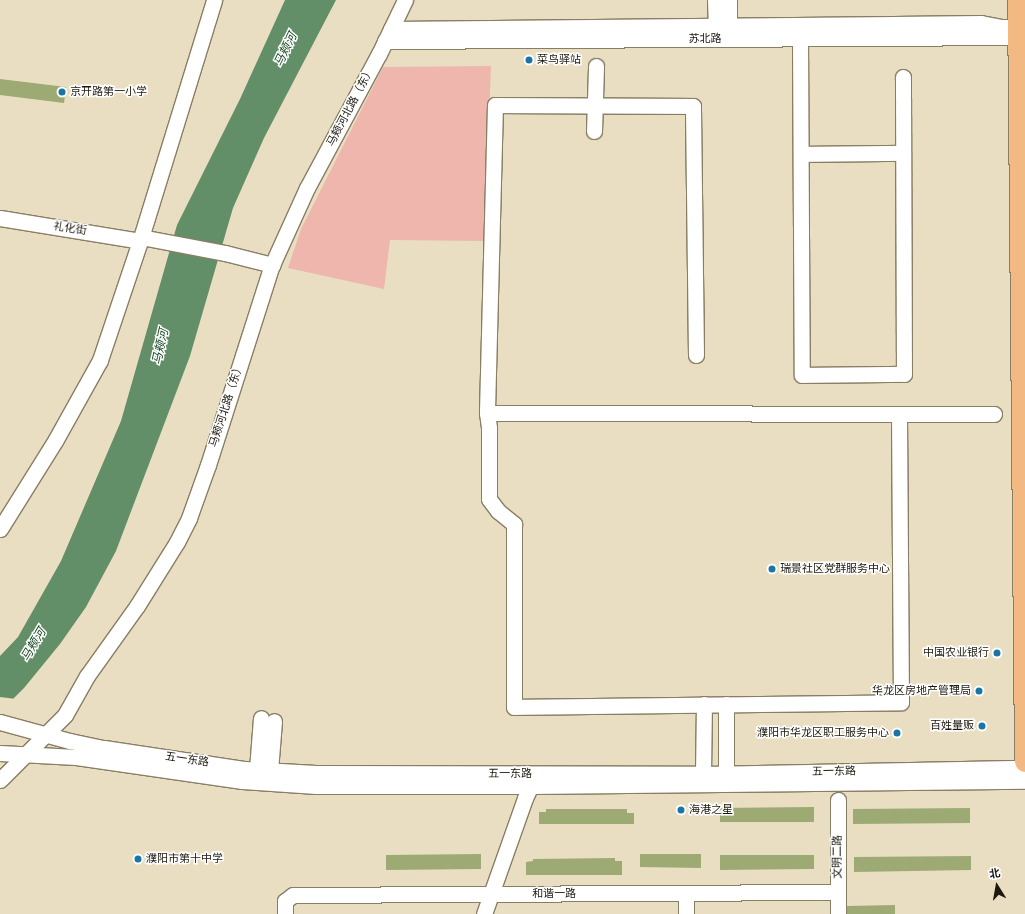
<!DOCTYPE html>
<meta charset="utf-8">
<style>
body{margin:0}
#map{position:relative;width:1025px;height:914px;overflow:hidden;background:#e9dec2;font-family:"DejaVu Sans","Noto Sans SC",sans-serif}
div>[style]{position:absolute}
.green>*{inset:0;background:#eeb6ad}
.water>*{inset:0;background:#638f68}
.pier>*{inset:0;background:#e9dec2}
.building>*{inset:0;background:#9eaa73}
.roads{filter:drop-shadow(1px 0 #887e64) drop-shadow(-1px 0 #887e64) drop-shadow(0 1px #887e64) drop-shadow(0 -1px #887e64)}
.minor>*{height:15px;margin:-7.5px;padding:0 7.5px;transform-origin:7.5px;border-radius:7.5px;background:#fff}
.major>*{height:20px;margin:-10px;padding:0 10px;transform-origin:10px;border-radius:10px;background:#f3b982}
.dots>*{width:11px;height:11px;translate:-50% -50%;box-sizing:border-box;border:2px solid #fff;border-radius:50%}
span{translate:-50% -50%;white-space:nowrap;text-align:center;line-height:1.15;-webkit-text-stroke:3px #fff;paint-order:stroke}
.street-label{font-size:11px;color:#1c180e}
.poi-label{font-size:11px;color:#1c180e}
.left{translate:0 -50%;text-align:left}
.right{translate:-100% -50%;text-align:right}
.water-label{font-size:12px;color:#0f431c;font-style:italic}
.north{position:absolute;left:977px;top:866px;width:40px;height:40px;-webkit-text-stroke:3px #fff;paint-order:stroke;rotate:349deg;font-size:11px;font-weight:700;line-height:16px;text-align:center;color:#1c180e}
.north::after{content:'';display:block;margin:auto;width:14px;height:18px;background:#1c180e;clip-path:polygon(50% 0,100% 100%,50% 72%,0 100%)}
</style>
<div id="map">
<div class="green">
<div style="clip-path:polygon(491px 66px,484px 241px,390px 240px,384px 289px,288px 268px,301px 229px,383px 67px)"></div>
</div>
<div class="water">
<div style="clip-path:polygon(285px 0,336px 0,264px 138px,233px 208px,190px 356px,116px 551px,86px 607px,60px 644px,24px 688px,0 712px,0 656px,18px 637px,61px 561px,121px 421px,177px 225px,240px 99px)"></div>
</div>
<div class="pier">
<div style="clip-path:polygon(0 697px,16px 699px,0 714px)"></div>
</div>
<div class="building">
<div style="clip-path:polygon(0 79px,66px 87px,64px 103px,0 95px)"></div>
<div style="clip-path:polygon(814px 807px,814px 822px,720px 822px,720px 808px)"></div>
<div style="clip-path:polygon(970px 808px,970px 823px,853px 824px,853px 809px)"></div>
<div style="clip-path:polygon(546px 809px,627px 809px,627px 813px,634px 813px,634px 824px,539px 824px,539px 812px,546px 812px)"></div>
<div style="clip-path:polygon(481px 854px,481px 869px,386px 870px,386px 855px)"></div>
<div style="clip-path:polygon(640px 854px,701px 854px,701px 868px,640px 867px)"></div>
<div style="clip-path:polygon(720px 855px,814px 855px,814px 869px,720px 870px)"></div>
<div style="clip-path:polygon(971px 856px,971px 870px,854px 872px,854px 857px)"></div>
<div style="clip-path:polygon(615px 858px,615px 861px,622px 861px,622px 875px,526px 875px,526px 862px,533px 861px,533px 859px)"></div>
<div style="clip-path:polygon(895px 905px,895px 914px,847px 914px,847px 906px)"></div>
</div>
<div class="roads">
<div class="minor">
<div style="left:715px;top:0;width:25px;rotate:88deg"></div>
<div style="left:729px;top:0;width:25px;rotate:90deg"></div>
<div style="left:391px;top:29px;width:590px;rotate:-0.58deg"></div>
<div style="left:981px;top:23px;width:20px;rotate:11deg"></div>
<div style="left:1001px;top:27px;width:24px"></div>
<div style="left:800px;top:39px;width:336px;rotate:89.7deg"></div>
<div style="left:802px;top:375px;width:102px;rotate:-0.6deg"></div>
<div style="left:904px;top:374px;width:297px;rotate:-90.2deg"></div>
<div style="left:385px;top:41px;width:640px;rotate:-0.36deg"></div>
<div style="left:594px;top:131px;width:65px;rotate:-88.2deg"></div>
<div style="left:801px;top:154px;width:101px;rotate:-0.6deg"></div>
<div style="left:0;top:218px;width:142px;rotate:9.3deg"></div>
<div style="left:141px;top:237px;width:86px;rotate:10.8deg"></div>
<div style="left:225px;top:253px;width:49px;rotate:14.3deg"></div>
<div style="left:696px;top:355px;width:249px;rotate:-90.7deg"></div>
<div style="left:693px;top:106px;width:198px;rotate:-179.7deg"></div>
<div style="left:495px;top:105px;width:308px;rotate:91.5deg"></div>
<div style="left:487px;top:413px;width:15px;rotate:82deg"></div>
<div style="left:489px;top:428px;width:71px;rotate:90deg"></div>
<div style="left:489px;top:499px;width:15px;rotate:53deg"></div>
<div style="left:498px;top:511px;width:21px;rotate:39deg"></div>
<div style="left:514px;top:524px;width:183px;rotate:90deg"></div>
<div style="left:514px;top:707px;width:387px;rotate:-0.7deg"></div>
<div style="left:901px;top:702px;width:287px;rotate:-90.4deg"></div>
<div style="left:487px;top:413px;width:507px;rotate:0.11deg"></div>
<div style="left:0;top:529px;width:104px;rotate:-58deg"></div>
<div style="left:55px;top:441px;width:93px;rotate:-60.9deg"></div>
<div style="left:100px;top:360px;width:126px;rotate:-71.4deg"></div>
<div style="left:140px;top:241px;width:252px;rotate:-72.9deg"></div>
<div style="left:726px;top:704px;width:69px;rotate:90deg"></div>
<div style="left:0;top:722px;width:73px;rotate:15.2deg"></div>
<div style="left:70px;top:741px;width:35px;rotate:12deg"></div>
<div style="left:104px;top:748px;width:143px;rotate:8.5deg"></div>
<div style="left:245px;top:769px;width:71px;rotate:3.2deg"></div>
<div style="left:316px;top:773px;width:387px;rotate:0.1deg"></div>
<div style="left:703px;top:774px;width:322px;rotate:-1.1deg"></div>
<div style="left:0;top:753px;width:76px;rotate:3deg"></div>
<div style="left:76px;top:757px;width:168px;rotate:8.2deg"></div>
<div style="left:242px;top:781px;width:74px;rotate:3.9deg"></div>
<div style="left:316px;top:786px;width:215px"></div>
<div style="left:531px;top:786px;width:494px;rotate:-0.6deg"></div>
<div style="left:257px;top:769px;width:51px;rotate:-85.5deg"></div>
<div style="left:270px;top:771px;width:50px;rotate:-85.4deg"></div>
<div style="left:703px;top:774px;width:70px;rotate:-89.2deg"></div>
<div style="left:0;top:780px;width:92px;rotate:-45deg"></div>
<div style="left:65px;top:715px;width:45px;rotate:-60.6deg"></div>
<div style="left:87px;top:676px;width:86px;rotate:-54.5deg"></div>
<div style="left:137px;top:606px;width:75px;rotate:-58deg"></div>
<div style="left:177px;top:542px;width:27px;rotate:-63deg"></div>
<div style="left:189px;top:518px;width:56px;rotate:-70.3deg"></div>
<div style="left:208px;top:465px;width:210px;rotate:-72.3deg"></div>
<div style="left:272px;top:265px;width:85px;rotate:-65.6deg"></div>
<div style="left:307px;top:188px;width:152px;rotate:-61.8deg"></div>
<div style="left:379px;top:54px;width:60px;rotate:-64.3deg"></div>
<div style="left:838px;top:800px;width:114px;rotate:90deg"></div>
<div style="left:686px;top:893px;width:21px;rotate:90deg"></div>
<div style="left:285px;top:914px;width:13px;rotate:-90deg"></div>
<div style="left:285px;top:901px;width:10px;rotate:-37deg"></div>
<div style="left:293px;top:895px;width:545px;rotate:-0.32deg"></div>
<div style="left:484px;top:914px;width:123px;rotate:-70.5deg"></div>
<div style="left:525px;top:798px;width:21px;rotate:-65deg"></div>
</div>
<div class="major">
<div style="left:1018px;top:0;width:762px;rotate:89.47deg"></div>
</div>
</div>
<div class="dots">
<div style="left:529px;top:60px;background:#1976a4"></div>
<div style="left:62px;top:92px;background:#1976a4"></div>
<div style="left:772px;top:569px;background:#1976a4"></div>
<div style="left:997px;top:653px;background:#1976a4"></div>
<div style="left:979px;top:691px;background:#1976a4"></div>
<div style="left:982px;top:726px;background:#1976a4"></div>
<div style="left:897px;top:733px;background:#1976a4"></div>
<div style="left:681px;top:810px;background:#1976a4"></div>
<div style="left:138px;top:859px;background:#1976a4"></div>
</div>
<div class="street-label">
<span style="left:705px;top:39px">苏北路</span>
<span style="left:351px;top:107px;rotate:-62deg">马颊河北路（东）</span>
<span style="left:70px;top:229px;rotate:9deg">礼化街</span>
<span style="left:227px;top:405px;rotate:-72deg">马颊河北路（东）</span>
<span style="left:187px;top:760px;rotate:8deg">五一东路</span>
<span style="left:834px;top:772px;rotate:-1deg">五一东路</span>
<span style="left:510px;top:774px">五一东路</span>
<span style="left:838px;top:857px;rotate:-90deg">文明二路</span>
<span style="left:554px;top:894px">和谐一路</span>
</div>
<div class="poi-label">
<span class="left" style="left:537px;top:60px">菜鸟驿站</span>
<span class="left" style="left:70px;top:92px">京开路第一小学</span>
<span class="left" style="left:780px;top:569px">瑞景社区党群服务中心</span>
<span class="right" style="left:989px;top:653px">中国农业银行</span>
<span class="right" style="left:971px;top:691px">华龙区房地产管理局</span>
<span class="right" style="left:974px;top:726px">百姓量贩</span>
<span class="right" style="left:889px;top:733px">濮阳市华龙区职工服务中心</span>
<span class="left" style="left:689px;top:810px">海港之星</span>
<span class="left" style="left:146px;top:859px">濮阳市第十中学</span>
</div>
<div class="water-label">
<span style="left:286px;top:50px;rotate:-64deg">马颊河</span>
<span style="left:161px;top:347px;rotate:-77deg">马颊河</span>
<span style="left:34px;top:645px;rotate:-59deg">马颊河</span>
</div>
<div class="north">北</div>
</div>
